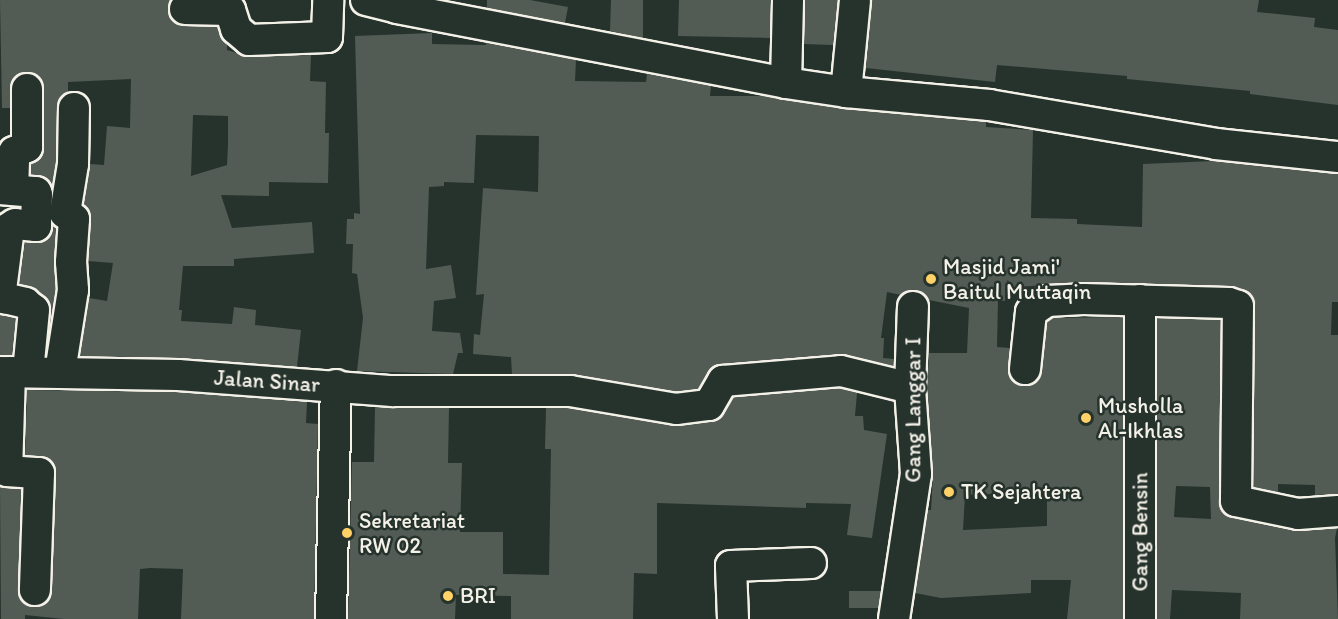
<!DOCTYPE html>
<style>
body{margin:0}
#map{position:relative;width:1338px;height:619px;overflow:hidden;background:#26332d;font-family:Itim,sans-serif}
div>[style]{position:absolute}
.building>*{inset:0;background:#525c55}
.roads{filter:drop-shadow(2px 0 #f4f1e8) drop-shadow(-2px 0 #f4f1e8) drop-shadow(0 2px #f4f1e8) drop-shadow(0 -2px #f4f1e8)}
.minor>*{height:30px;margin:-15px;padding:0 15px;transform-origin:15px;border-radius:15px;background:#26332d}
.dots>*{width:16px;height:16px;translate:-50% -50%;box-sizing:border-box;border:3px solid #26332d;border-radius:50%}
span{translate:-50% -50%;white-space:nowrap;text-align:center;line-height:1.15;-webkit-text-stroke:5px #26332d;paint-order:stroke}
.poi-label{font-size:22px;color:#f4f1e8}
.left{translate:0 -50%;text-align:left}
.street-label{font-size:22px;color:#f4f1e8}
</style>
<div id="map">
<div class="building">
<div style="clip-path:polygon(evenodd,0 0,170px 0,168px 9px,176px 23px,217px 27px,227px 44px,227px 50px,250px 57px,311px 55px,310px 81px,326px 82px,325px 133px,329px 133px,328px 183px,269px 182px,269px 196px,221px 195px,232px 228px,312px 222px,314px 253px,234px 259px,234px 266px,183px 266px,179px 310px,182px 310px,181px 321px,232px 324px,234px 307px,256px 310px,255px 325px,301px 330px,297px 367px,179px 358px,80px 356px,89px 298px,107px 301px,113px 263px,88px 261px,91px 220px,84px 205px,90px 164px,104px 165px,107px 126px,130px 128px,131px 79px,68px 82px,68px 92px,60px 99px,57px 107px,56px 162px,52px 186px,46px 178px,31px 174px,31px 164px,41px 157px,44px 147px,44px 88px,42px 80px,35px 74px,19px 74px,12px 80px,10px 89px,10px 127px,10px 108px,2px 108px,0 0,193px 115px,228px 116px,228px 145px,227px 165px,191px 176px,193px 115px)"></div>
<div style="clip-path:polygon(487px 0,530px 0,568px 7px,565px 23px,487px 8px)"></div>
<div style="clip-path:polygon(611px 0,643px 0,643px 38px,610px 31px)"></div>
<div style="clip-path:polygon(679px 0,771px 0,770px 38px,678px 36px)"></div>
<div style="clip-path:polygon(805px 0,838px 0,833px 45px,804px 44px)"></div>
<div style="clip-path:polygon(872px 0,1259px 0,1257px 12px,1315px 18px,1314px 27px,1338px 30px,1338px 105px,1250px 94px,1250px 91px,1127px 79px,1127px 76px,997px 65px,995px 82px,866px 68px)"></div>
<div style="clip-path:polygon(evenodd,432px 33px,432px 44px,486px 45px,486px 43px,576px 60px,575px 81px,646px 82px,647px 74px,711px 86px,710px 96px,764px 96px,844px 109px,986px 122px,986px 127px,1033px 130px,1031px 218px,1077px 219px,1077px 224px,1142px 227px,1143px 164px,1214px 161px,1338px 174px,1338px 302px,1332px 302px,1331px 335px,1338px 335px,1338px 494px,1315px 495px,1315px 485px,1278px 484px,1278px 492px,1253px 487px,1255px 306px,1252px 297px,1244px 290px,1229px 286px,1083px 282px,1005px 288px,1005px 301px,998px 300px,997px 347px,1010px 348px,1009px 375px,1014px 383px,1023px 386px,1031px 385px,1039px 379px,1047px 322px,1053px 318px,1123px 317px,1123px 619px,1067px 619px,1071px 580px,1031px 580px,1031px 593px,941px 598px,915px 593px,928px 510px,931px 510px,933px 476px,927px 388px,929px 353px,967px 353px,969px 308px,929px 300px,923px 293px,914px 290px,901px 295px,887px 292px,881px 338px,884px 338px,883px 358px,894px 359px,894px 366px,840px 354px,722px 364px,708px 372px,698px 389px,676px 392px,573px 374px,512px 374px,511px 357px,473px 354px,474px 334px,480px 335px,484px 294px,476px 295px,483px 188px,538px 192px,539px 136px,476px 135px,474px 183px,444px 182px,444px 186px,429px 187px,426px 269px,451px 265px,456px 298px,434px 301px,432px 331px,460px 333px,463px 353px,458px 353px,453px 374px,357px 371px,363px 318px,357px 274px,352px 273px,353px 244px,346px 244px,347px 219px,354px 219px,354px 213px,360px 214px,355px 36px,432px 33px,1047px 492px,1047px 526px,963px 530px,965px 495px,1047px 492px)"></div>
<div style="clip-path:polygon(53px 225px,56px 228px,56px 289px,50px 327px,50px 303px,36px 289px,19px 284px,25px 242px,44px 241px,51px 235px)"></div>
<div style="clip-path:polygon(0 315px,16px 319px,12px 355px,0 355px)"></div>
<div style="clip-path:polygon(evenodd,1157px 318px,1221px 320px,1220px 508px,1232px 518px,1294px 531px,1337px 528px,1335px 538px,1338px 619px,1240px 619px,1241px 593px,1172px 590px,1170px 619px,1157px 619px,1157px 318px,1176px 486px,1210px 487px,1211px 519px,1174px 517px,1176px 486px)"></div>
<div style="clip-path:polygon(840px 388px,857px 393px,855px 416px,863px 416px,864px 430px,887px 434px,872px 538px,847px 535px,851px 504px,806px 503px,806px 508px,657px 503px,657px 574px,634px 573px,633px 619px,511px 619px,511px 596px,456px 595px,455px 619px,348px 619px,352px 462px,374px 462px,375px 407px,449px 408px,448px 463px,462px 463px,460px 532px,503px 532px,503px 574px,549px 575px,551px 449px,545px 449px,546px 408px,569px 408px,678px 426px,718px 420px,733px 397px)"></div>
<div style="clip-path:polygon(27px 390px,177px 392px,307px 402px,306px 423px,318px 424px,314px 619px,181px 619px,183px 569px,150px 568px,140px 569px,138px 619px,64px 619px,25px 615px,25px 619px,1px 619px,0 486px,21px 489px,20px 598px,25px 604px,35px 607px,49px 600px,52px 591px,56px 473px,54px 465px,48px 458px,25px 455px)"></div>
<div style="clip-path:polygon(849px 591px,881px 591px,878px 608px,849px 608px)"></div>
</div>
<div class="roads">
<div class="minor">
<div style="left:366px;top:0;width:32px;rotate:14deg"></div>
<div style="left:397px;top:8px;width:396px;rotate:10.9deg"></div>
<div style="left:786px;top:83px;width:61px;rotate:8.5deg"></div>
<div style="left:846px;top:92px;width:144px;rotate:5.2deg"></div>
<div style="left:989px;top:105px;width:230px;rotate:9.7deg"></div>
<div style="left:1216px;top:144px;width:123px;rotate:6.1deg"></div>
<div style="left:185px;top:9px;width:45px;rotate:1.3deg"></div>
<div style="left:230px;top:10px;width:20px;rotate:72deg"></div>
<div style="left:236px;top:29px;width:17px;rotate:40deg"></div>
<div style="left:249px;top:40px;width:78px;rotate:-2.2deg"></div>
<div style="left:327px;top:37px;width:37px;rotate:-88deg"></div>
<div style="left:786px;top:83px;width:83px;rotate:-88.6deg"></div>
<div style="left:846px;top:92px;width:92px;rotate:-84.4deg"></div>
<div style="left:0;top:189px;width:36px;rotate:5deg"></div>
<div style="left:36px;top:192px;width:3px;rotate:72deg"></div>
<div style="left:37px;top:195px;width:31px;rotate:92deg"></div>
<div style="left:36px;top:226px;width:21px;rotate:-175deg"></div>
<div style="left:15px;top:224px;width:7px;rotate:146deg"></div>
<div style="left:9px;top:228px;width:63px;rotate:97.4deg"></div>
<div style="left:1px;top:290px;width:9px;rotate:69deg"></div>
<div style="left:4px;top:298px;width:22px;rotate:13deg"></div>
<div style="left:25px;top:303px;width:11px;rotate:38deg"></div>
<div style="left:34px;top:310px;width:62px;rotate:95.5deg"></div>
<div style="left:13px;top:190px;width:38px;rotate:-88deg"></div>
<div style="left:14px;top:152px;width:14px;rotate:-21deg"></div>
<div style="left:27px;top:147px;width:58px;rotate:-90deg"></div>
<div style="left:1140px;top:300px;width:319px;rotate:90deg"></div>
<div style="left:1025px;top:369px;width:57px;rotate:-84deg"></div>
<div style="left:1031px;top:312px;width:19px;rotate:-35deg"></div>
<div style="left:1047px;top:301px;width:36px;rotate:-3deg"></div>
<div style="left:1083px;top:299px;width:146px;rotate:1.6deg"></div>
<div style="left:1229px;top:303px;width:9px;rotate:18deg"></div>
<div style="left:1238px;top:306px;width:195px;rotate:90.6deg"></div>
<div style="left:1236px;top:501px;width:63px;rotate:11.8deg"></div>
<div style="left:1298px;top:514px;width:40px;rotate:-4.3deg"></div>
<div style="left:0;top:372px;width:178px;rotate:1deg"></div>
<div style="left:178px;top:375px;width:215px;rotate:4.3deg"></div>
<div style="left:392px;top:391px;width:178px"></div>
<div style="left:570px;top:391px;width:108px;rotate:9.6deg"></div>
<div style="left:676px;top:409px;width:33px;rotate:-7deg"></div>
<div style="left:709px;top:405px;width:28px;rotate:-60deg"></div>
<div style="left:723px;top:381px;width:118px;rotate:-4.8deg"></div>
<div style="left:841px;top:371px;width:71px;rotate:13.8deg"></div>
<div style="left:10px;top:372px;width:99px;rotate:91.7deg"></div>
<div style="left:7px;top:471px;width:32px;rotate:4deg"></div>
<div style="left:39px;top:473px;width:117px;rotate:92deg"></div>
<div style="left:60px;top:372px;width:83px;rotate:-81deg"></div>
<div style="left:73px;top:290px;width:28px;rotate:-94deg"></div>
<div style="left:71px;top:262px;width:43px;rotate:-86deg"></div>
<div style="left:74px;top:219px;width:11px;rotate:-146deg"></div>
<div style="left:65px;top:213px;width:50px;rotate:-80.7deg"></div>
<div style="left:73px;top:164px;width:56px;rotate:-89deg"></div>
<div style="left:331px;top:619px;width:234px;rotate:-88.8deg"></div>
<div style="left:733px;top:619px;width:53px;rotate:-92.2deg"></div>
<div style="left:731px;top:566px;width:80px;rotate:-2.1deg"></div>
<div style="left:894px;top:619px;width:147px;rotate:-81.4deg"></div>
<div style="left:916px;top:474px;width:86px;rotate:-94deg"></div>
<div style="left:910px;top:388px;width:81px;rotate:-87.9deg"></div>
</div>
</div>
<div class="dots">
<div style="left:931px;top:279px;background:#ffd166"></div>
<div style="left:1086px;top:418px;background:#ffd166"></div>
<div style="left:949px;top:492px;background:#ffd166"></div>
<div style="left:347px;top:533px;background:#ffd166"></div>
<div style="left:448px;top:596px;background:#ffd166"></div>
</div>
<div class="poi-label">
<span class="left" style="left:943px;top:279px">Masjid Jami'<br>Baitul Muttaqin</span>
<span class="left" style="left:1098px;top:418px">Musholla<br>Al-Ikhlas</span>
<span class="left" style="left:961px;top:492px">TK Sejahtera</span>
<span class="left" style="left:359px;top:533px">Sekretariat<br>RW 02</span>
<span class="left" style="left:460px;top:596px">BRI</span>
</div>
<div class="street-label">
<span style="left:267px;top:381px;rotate:4deg">Jalan Sinar</span>
<span style="left:913px;top:410px;rotate:-90deg">Gang Langgar I</span>
<span style="left:1140px;top:532px;rotate:-90deg">Gang Bensin</span>
</div>
</div>
